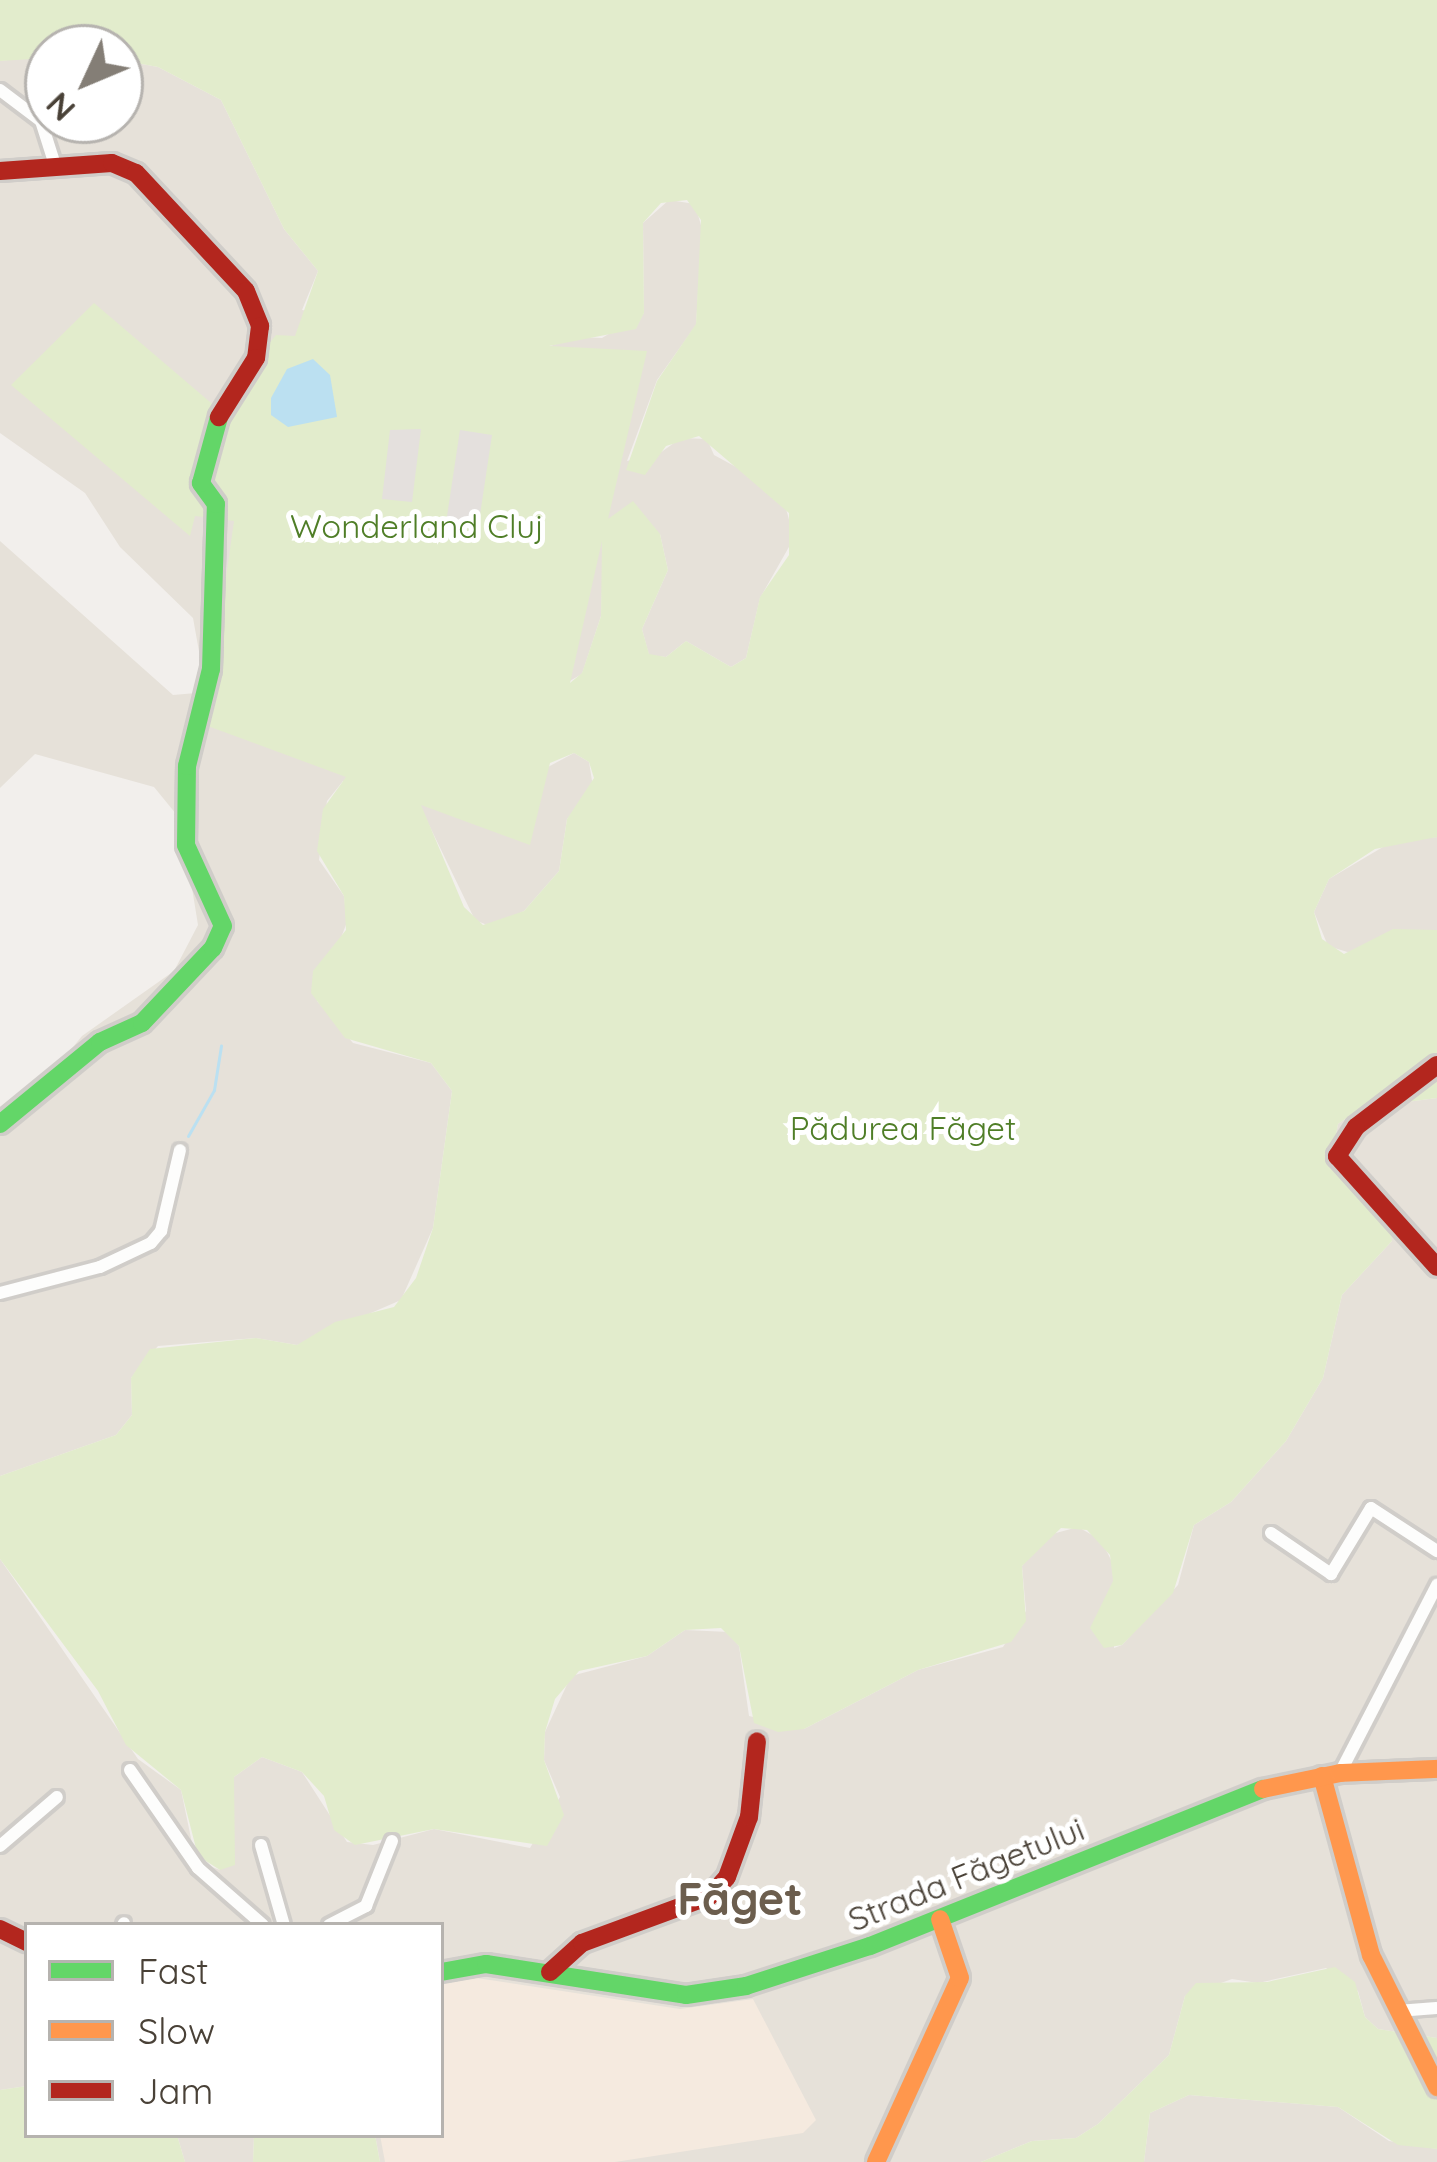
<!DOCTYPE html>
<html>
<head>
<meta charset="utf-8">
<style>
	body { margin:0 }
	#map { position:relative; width:1437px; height:2162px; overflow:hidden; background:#f2efec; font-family:Quicksand,sans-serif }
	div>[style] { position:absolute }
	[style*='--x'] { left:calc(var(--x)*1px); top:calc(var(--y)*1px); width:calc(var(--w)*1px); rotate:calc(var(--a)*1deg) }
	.residential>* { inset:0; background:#e6e1d9 }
	.commercial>* { inset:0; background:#f5eadf }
	.green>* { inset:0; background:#e2eccc }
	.parking>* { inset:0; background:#e4e0dd }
	.water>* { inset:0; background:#bbe0f1 }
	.stream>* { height:3px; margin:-1.5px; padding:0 1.5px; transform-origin:1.5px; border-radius:1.5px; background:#bbe0f1 }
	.roads { filter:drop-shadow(3px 0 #d0cdc9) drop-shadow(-3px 0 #d0cdc9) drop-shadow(0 3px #d0cdc9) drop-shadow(0 -3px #d0cdc9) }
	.street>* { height:12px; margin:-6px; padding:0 6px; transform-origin:6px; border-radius:6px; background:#fdfdfc }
	.fast>* { height:18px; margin:-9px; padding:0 9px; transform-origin:9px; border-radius:9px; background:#63d668 }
	.slow>* { height:18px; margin:-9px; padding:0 9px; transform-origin:9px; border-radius:9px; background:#ff974d }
	.jam>* { height:18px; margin:-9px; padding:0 9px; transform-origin:9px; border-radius:9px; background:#b3261e }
	span { translate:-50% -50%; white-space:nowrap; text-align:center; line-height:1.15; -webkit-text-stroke:10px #fff; paint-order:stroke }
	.park-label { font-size:33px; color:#4f7e27 }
	.street-label { font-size:33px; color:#494137 }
	.district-label { font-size:45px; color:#6c5e4e; font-weight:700 }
	.legend { position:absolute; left:24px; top:1922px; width:420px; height:216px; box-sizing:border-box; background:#fff; border:3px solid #b6b3af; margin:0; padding:15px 21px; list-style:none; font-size:36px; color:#494137 }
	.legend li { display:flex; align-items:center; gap:24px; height:60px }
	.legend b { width:60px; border:3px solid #b6b3af }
	.north { position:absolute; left:24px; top:24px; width:120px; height:120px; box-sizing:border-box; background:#fff; border:3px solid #b6b3af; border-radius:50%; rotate:226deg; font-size:33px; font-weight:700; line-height:48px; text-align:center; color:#494137 }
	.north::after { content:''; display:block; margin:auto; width:42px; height:54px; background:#847e76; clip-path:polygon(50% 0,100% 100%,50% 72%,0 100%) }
</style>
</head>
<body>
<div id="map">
	<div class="residential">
		<div style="clip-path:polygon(31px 57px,48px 58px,48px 120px,120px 120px,120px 60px,158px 67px,221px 100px,284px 229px,318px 271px,302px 310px,488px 345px,543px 349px,574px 337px,602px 338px,644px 313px,643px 223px,669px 200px,695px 204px,702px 229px,696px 325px,657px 380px,627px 461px,660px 453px,681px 438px,707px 439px,714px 455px,760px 480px,785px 505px,794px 538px,760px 598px,746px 658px,731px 667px,686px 641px,666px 657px,649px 655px,642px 629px,668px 570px,660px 534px,604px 538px,601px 616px,582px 674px,552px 691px,535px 774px,574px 753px,589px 762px,593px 787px,567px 819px,559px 871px,524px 911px,492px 927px,475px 920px,416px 798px,343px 781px,327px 801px,319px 860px,344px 896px,347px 922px,317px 1001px,353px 1043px,431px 1063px,452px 1091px,433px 1228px,401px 1300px,297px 1345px,256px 1338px,158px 1346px,131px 1378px,132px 1415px,116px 1435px,0 1476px,0 1114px,43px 1084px,82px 1036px,174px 971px,198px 925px,181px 820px,154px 787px,35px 754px,0 788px,0 541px,173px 695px,196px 693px,202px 668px,193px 618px,120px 547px,85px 493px,0 433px,0 61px)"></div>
		<div style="clip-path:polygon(1437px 837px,1437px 930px,1377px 939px,1354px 954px,1328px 946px,1314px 912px,1329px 879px,1393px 841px)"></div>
		<div style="clip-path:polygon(1437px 1098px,1437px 2038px,1378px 2029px,1365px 2017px,1358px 1991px,1326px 1968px,1258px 1983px,1232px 1979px,1185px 1996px,1169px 2055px,1098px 2124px,1076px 2138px,1032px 2141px,981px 2162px,380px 2162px,375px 2135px,441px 2135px,441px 1925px,27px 1925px,27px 2086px,0 2090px,0 1559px,138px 1759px,181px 1790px,193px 1848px,212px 1867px,220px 1870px,234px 1777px,262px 1757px,302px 1772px,347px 1842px,373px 1845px,434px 1829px,530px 1848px,560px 1797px,544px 1760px,545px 1732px,571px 1676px,647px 1656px,685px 1630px,729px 1632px,739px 1646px,749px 1716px,804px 1729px,918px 1670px,1003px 1647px,1026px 1611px,1022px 1566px,1045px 1536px,1078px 1527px,1101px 1540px,1113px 1564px,1114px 1648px,1122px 1645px,1178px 1585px,1194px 1525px,1231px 1502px,1286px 1441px,1323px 1378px,1342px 1295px,1392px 1241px,1375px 1208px,1342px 1177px,1333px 1151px,1338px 1124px,1361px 1108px)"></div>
		<div style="clip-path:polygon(1189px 2095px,1338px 2107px,1389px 2141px,1437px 2149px,1437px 2162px,1144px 2162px,1150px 2113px)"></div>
		<div style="clip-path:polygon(177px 2135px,254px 2135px,253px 2162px,185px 2162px)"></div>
	</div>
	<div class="commercial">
		<div style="clip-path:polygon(470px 1977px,680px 2009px,753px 1999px,816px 2120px,803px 2133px,615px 2162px,385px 2162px,380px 2135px,441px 2135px,441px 1983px)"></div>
	</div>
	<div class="green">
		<div style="clip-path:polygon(evenodd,0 0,1437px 0,1437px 837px,1375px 849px,1329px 879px,1314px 912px,1322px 939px,1344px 954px,1393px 929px,1437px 930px,1437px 1098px,1361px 1108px,1338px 1124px,1333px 1151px,1342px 1177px,1389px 1224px,1392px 1241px,1342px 1295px,1323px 1378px,1286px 1441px,1231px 1502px,1194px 1525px,1173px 1593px,1122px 1645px,1104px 1648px,1090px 1628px,1113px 1581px,1110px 1555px,1087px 1530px,1061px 1528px,1022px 1566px,1026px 1621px,1011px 1642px,918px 1670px,804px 1729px,778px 1732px,754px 1723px,739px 1646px,721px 1628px,685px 1630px,647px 1656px,579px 1671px,555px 1699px,545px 1732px,544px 1760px,564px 1815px,547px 1846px,434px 1829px,355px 1845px,334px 1830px,324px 1796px,302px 1772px,262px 1757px,234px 1777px,235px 1865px,220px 1870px,198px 1856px,181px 1790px,126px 1745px,98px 1691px,0 1559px,0 1476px,116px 1435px,132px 1415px,131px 1378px,150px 1349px,256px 1338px,297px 1345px,335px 1322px,394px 1307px,416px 1278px,433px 1228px,452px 1091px,431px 1063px,345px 1038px,311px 993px,313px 971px,346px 930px,344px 896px,317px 851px,323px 809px,346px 777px,205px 725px,234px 521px,195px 516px,190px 536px,11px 385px,94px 303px,217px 408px,276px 335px,295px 336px,318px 271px,284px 229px,221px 100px,158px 67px,120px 60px,120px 48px,48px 48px,48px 58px,0 61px,0 0,687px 200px,701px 220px,696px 324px,657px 381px,626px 470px,645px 475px,666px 446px,699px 436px,789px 513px,789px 555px,760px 597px,746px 658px,731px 667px,686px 641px,666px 657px,649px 654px,642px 629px,668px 570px,660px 534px,633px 501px,608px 519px,647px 351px,549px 346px,636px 329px,644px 313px,643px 223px,661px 203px,687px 200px,0 0,602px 541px,601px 616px,582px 673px,570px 683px,602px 541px,0 0,574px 753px,589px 762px,594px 778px,567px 819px,559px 871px,524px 911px,483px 925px,464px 907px,421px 805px,530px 845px,550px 763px,574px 753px)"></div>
		<div style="clip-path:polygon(1335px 1967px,1355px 1982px,1365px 2017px,1378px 2029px,1437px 2038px,1437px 2149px,1398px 2145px,1338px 2107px,1189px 2095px,1150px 2113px,1144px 2162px,981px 2162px,1032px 2141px,1076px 2138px,1098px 2124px,1169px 2055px,1185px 1996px,1196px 1983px,1267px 1982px)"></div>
		<div style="clip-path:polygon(27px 2086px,27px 2135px,177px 2135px,185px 2162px,0 2162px,0 2090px)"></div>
		<div style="clip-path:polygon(254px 2135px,375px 2135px,380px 2162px,253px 2162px)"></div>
	</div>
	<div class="parking">
		<div style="clip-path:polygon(421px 429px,412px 502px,382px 499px,390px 430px)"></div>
		<div style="clip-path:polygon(460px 430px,492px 435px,478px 528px,446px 523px)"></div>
	</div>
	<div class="water">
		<div style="clip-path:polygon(313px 359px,330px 375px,337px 417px,288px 427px,271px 415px,271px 398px,287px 369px)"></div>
	</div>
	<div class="stream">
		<div style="--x:188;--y:1136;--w:53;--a:-60.5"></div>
		<div style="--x:214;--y:1090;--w:45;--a:-81"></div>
	</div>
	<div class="roads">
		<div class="street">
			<div style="--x:0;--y:90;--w:51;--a:37.1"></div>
			<div style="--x:41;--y:121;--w:46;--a:72.3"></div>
			<div style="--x:0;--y:1293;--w:103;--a:-14.6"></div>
			<div style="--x:100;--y:1267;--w:56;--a:-25.2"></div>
			<div style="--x:151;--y:1243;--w:16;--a:-50"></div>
			<div style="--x:161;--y:1231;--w:83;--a:-76.8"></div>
			<div style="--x:1271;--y:1533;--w:73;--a:34.3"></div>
			<div style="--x:1331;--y:1574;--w:77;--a:-58.8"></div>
			<div style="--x:1371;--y:1508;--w:79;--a:33.1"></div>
			<div style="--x:130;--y:1770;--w:119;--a:55.2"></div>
			<div style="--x:198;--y:1868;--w:86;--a:41.2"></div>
			<div style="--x:1340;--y:1773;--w:212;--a:-62.7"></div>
			<div style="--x:261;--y:1845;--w:83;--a:74"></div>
			<div style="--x:0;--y:1846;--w:75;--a:-40.7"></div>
			<div style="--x:123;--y:1925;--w:2;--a:-63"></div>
			<div style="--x:329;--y:1925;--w:42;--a:-27.2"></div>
			<div style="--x:366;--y:1906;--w:70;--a:-68.2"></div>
			<div style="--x:1397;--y:2011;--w:40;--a:-4.3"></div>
		</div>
		<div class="fast">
			<div style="--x:0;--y:1124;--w:129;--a:-39.4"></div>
			<div style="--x:100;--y:1042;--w:46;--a:-24.3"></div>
			<div style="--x:142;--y:1023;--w:103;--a:-46.6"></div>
			<div style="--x:213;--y:948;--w:24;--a:-66"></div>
			<div style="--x:223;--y:926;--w:89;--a:-114.6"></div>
			<div style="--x:186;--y:845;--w:79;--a:-89.3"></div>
			<div style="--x:187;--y:766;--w:100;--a:-76.1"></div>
			<div style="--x:211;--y:669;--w:165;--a:-88.3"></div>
			<div style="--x:216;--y:504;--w:26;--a:-126"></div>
			<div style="--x:201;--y:483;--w:68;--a:-74.7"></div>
			<div style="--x:441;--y:1972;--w:46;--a:-10.1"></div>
			<div style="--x:486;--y:1964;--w:202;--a:8.8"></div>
			<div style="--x:686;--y:1995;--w:61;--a:-8.5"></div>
			<div style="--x:746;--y:1986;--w:130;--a:-17.9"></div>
			<div style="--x:870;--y:1946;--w:423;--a:-21.8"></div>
		</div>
		<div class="slow">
			<div style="--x:1322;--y:1776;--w:186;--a:74.7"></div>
			<div style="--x:1371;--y:1955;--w:148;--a:63.4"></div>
			<div style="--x:1263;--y:1789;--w:79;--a:-11.7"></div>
			<div style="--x:1340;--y:1773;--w:97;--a:-2.4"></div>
			<div style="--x:876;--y:2162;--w:202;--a:-65.5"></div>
			<div style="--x:960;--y:1978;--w:62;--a:-108.7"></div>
		</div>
		<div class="jam">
			<div style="--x:0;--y:171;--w:112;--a:-4.1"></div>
			<div style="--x:112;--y:163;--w:26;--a:23"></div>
			<div style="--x:136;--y:173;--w:161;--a:47"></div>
			<div style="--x:246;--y:291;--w:38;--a:68"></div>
			<div style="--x:260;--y:326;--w:32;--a:97"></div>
			<div style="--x:256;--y:358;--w:70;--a:122.1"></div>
			<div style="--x:1437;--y:1065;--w:102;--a:142.6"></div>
			<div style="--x:1356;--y:1127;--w:35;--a:123"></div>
			<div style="--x:1337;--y:1156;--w:149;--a:48"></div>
			<div style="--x:0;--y:1929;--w:30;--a:26"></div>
			<div style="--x:550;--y:1972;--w:43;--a:-42.2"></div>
			<div style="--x:582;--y:1943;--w:136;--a:-20.2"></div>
			<div style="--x:710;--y:1896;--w:25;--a:-48"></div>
			<div style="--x:727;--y:1877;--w:64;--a:-69.9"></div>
			<div style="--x:749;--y:1817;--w:76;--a:-84"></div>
		</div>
	</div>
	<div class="park-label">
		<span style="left:417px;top:526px">Wonderland Cluj</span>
		<span style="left:903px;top:1128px">Pădurea Făget</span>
	</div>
	<div class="street-label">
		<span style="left:966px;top:1874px;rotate:-22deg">Strada Făgetului</span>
	</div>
	<div class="district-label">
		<span style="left:740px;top:1899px">Făget</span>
	</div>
	<ul class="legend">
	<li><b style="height:15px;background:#63d668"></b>Fast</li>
	<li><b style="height:15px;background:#ff974d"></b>Slow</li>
	<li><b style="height:15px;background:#b3261e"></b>Jam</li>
	</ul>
	<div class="north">N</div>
</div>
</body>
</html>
